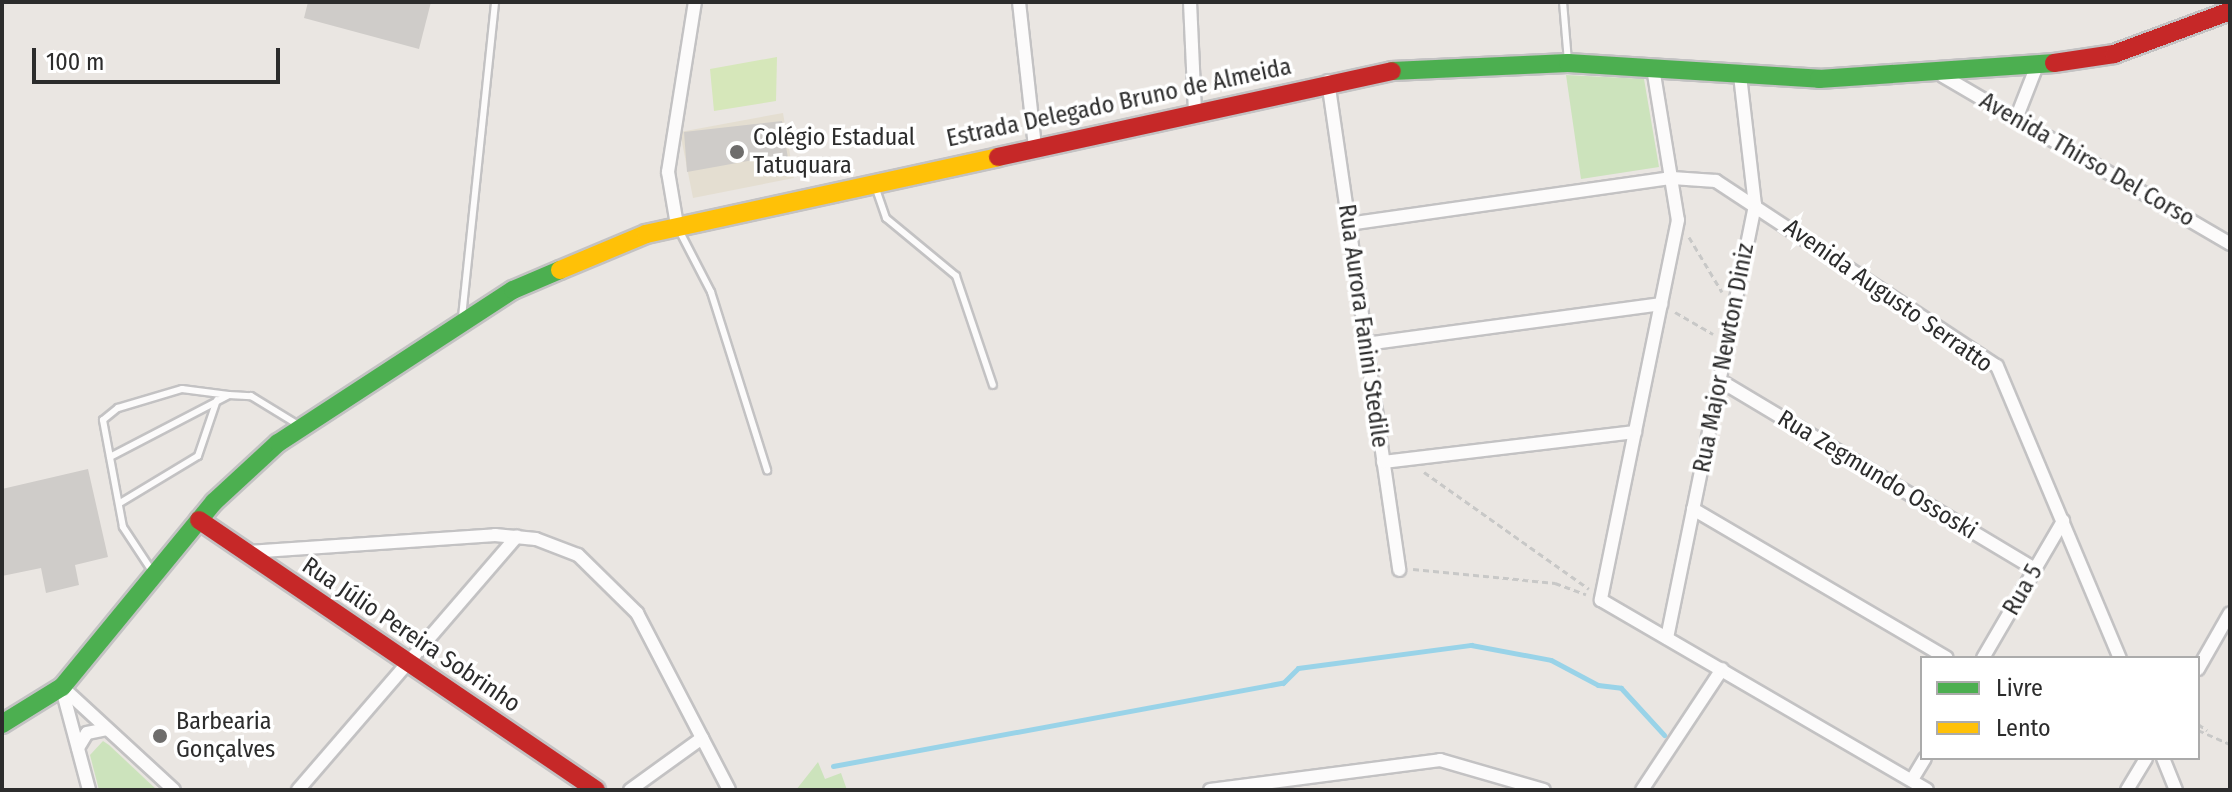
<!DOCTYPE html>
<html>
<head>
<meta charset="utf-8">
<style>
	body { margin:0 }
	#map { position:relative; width:2232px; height:792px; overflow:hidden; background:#eae6e2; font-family:"Fira Sans Condensed",sans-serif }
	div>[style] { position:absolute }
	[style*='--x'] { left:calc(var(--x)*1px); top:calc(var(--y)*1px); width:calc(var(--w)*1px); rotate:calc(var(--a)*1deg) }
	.education>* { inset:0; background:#e4ded1 }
	.green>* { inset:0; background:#cce3bc }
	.pitch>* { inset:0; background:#d6e7ba }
	.stream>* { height:5px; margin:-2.5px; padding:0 2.5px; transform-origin:2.5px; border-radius:2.5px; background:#99d3e8 }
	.building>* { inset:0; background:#cfccc9 }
	.path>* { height:3px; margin-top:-1.5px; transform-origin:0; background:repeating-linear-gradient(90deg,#c8c8c7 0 6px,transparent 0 10px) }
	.roads { filter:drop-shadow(2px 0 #c3c2c3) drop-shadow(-2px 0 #c3c2c3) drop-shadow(0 2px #c3c2c3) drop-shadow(0 -2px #c3c2c3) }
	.lane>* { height:6px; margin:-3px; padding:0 3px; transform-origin:3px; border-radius:3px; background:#fcfbfb }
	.street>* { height:12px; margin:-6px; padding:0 6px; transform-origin:6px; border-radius:6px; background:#fcfbfb }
	.fast>* { height:18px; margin:-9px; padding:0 9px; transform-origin:9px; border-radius:9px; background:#4caf50 }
	.slow>* { height:18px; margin:-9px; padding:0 9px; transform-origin:9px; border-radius:9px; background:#ffc107 }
	.jam>* { height:18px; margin:-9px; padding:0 9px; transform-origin:9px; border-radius:9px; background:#c62828 }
	.dots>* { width:22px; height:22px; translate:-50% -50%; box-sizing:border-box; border:4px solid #fff; border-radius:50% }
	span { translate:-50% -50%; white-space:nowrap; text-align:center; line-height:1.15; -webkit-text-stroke:7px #fff; paint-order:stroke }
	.street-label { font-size:24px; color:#2c2c2c }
	.poi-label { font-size:24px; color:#2c2c2c }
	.left { translate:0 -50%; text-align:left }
	.frame { position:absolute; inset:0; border:4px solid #2c2c2c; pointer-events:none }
	.legend { position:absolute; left:1920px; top:656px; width:280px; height:104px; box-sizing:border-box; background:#fff; border:2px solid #ababab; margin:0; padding:10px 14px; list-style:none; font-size:24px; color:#2c2c2c }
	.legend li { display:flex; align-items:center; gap:16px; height:40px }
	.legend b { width:40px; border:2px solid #ababab }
	.scale { position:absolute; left:32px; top:48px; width:248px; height:36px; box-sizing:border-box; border:4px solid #2c2c2c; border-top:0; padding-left:10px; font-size:24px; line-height:28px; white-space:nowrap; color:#2c2c2c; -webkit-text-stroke:6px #fff; paint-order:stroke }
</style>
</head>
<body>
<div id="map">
	<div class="education">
		<div style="clip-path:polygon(783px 113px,794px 178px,693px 198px,680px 132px)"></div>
	</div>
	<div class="green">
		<div style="clip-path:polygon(1566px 75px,1644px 79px,1659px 167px,1581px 179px)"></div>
		<div style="clip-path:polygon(103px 741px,109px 745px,157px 790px,99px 790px,90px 755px)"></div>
		<div style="clip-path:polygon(818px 762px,825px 779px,841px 773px,847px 790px,796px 790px)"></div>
	</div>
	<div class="pitch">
		<div style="clip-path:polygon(777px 57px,776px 101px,714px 111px,710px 69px)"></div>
	</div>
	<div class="stream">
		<div style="--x:833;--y:766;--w:458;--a:-10.5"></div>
		<div style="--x:1283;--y:683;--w:21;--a:-45"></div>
		<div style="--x:1298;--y:668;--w:175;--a:-7.6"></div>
		<div style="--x:1471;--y:645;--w:81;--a:10.6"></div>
		<div style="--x:1551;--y:660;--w:53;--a:28"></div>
		<div style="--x:1598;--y:685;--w:23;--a:7"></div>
		<div style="--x:1621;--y:688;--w:64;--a:47.5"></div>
	</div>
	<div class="building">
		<div style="clip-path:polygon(308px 2px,431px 2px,419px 49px,304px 18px)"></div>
		<div style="clip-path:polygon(782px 121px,790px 171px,762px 175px,759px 159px,687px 172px,684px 132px)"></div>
		<div style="clip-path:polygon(88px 469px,108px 557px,75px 565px,79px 585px,46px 593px,41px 568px,2px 576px,2px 489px)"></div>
	</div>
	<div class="path">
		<div style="--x:1689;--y:237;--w:64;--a:59"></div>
		<div style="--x:1675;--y:312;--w:44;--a:30.1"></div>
		<div style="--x:1424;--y:472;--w:202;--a:35.3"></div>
		<div style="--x:1413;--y:569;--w:143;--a:5.6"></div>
		<div style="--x:1555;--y:583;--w:33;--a:20"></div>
		<div style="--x:2198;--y:724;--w:11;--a:34"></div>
		<div style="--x:2198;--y:730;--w:35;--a:24"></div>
	</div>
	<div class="roads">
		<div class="lane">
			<div style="--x:1563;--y:2;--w:60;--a:85.2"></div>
			<div style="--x:875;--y:186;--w:34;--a:71"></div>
			<div style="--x:886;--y:218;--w:91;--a:39.6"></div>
			<div style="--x:956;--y:276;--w:115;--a:71.3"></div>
			<div style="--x:679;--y:230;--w:70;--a:62.7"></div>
			<div style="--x:711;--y:292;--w:187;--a:72.5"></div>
			<div style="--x:462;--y:317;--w:317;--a:-84"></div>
			<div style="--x:110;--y:457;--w:134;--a:-27.5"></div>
			<div style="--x:229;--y:395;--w:22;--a:3"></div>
			<div style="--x:251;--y:396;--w:57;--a:31.5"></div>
			<div style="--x:120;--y:503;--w:91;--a:-31.1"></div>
			<div style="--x:198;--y:456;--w:59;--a:-71.3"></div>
			<div style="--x:152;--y:571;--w:53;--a:-123.4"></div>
			<div style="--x:123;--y:527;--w:109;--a:-100.6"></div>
			<div style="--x:103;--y:420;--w:19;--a:-39"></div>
			<div style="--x:118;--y:408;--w:67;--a:-16.5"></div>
			<div style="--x:182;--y:389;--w:47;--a:7.3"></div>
		</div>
		<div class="street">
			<div style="--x:1019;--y:2;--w:146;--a:83.7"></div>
			<div style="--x:1190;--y:2;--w:109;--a:87.4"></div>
			<div style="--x:1653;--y:68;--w:154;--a:80.7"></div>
			<div style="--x:1678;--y:220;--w:388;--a:101.5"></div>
			<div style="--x:1601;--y:600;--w:377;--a:30.2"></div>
			<div style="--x:1943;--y:76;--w:333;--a:30.3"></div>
			<div style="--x:1328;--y:81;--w:494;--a:81.7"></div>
			<div style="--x:2016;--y:119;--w:55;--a:-68.6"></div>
			<div style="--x:1348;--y:224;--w:327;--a:-8.1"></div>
			<div style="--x:1672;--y:178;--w:44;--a:3.9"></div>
			<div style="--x:1716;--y:181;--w:336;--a:33.4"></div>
			<div style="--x:1997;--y:366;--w:317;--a:67.2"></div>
			<div style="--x:677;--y:225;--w:54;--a:-99.6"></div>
			<div style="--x:668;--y:172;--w:172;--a:-81"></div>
			<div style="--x:1366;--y:344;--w:298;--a:-7.7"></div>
			<div style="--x:1719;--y:380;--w:368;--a:30.9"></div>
			<div style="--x:1383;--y:462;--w:254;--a:-6.8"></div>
			<div style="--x:1693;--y:509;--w:294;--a:30.4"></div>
			<div style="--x:248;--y:552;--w:248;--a:-3.9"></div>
			<div style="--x:495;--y:535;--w:41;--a:5.6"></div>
			<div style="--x:536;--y:539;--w:45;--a:20.9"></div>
			<div style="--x:578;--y:555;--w:83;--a:44.5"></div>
			<div style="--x:637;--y:613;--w:199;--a:62.5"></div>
			<div style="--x:1667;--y:638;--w:442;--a:-78.5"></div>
			<div style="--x:1755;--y:205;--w:130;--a:-96.6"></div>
			<div style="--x:1983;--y:658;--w:159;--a:-59.7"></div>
			<div style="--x:2198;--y:669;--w:64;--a:-60.3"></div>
			<div style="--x:62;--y:687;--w:152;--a:42.6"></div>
			<div style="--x:62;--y:689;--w:105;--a:75"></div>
			<div style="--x:78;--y:748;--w:17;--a:-59"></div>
			<div style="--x:87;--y:733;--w:20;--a:-11"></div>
			<div style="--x:2163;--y:758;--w:35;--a:68"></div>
			<div style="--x:1913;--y:778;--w:23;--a:-59"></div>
			<div style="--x:298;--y:790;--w:335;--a:-49.2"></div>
			<div style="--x:630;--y:790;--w:89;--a:-35.8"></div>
			<div style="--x:1210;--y:790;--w:232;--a:-7.4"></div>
			<div style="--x:1440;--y:760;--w:108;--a:16.1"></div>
			<div style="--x:1642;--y:790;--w:145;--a:-56.5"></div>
			<div style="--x:2127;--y:790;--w:37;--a:-59"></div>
		</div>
		<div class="fast">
			<div style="--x:1392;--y:71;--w:176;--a:-2.6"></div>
			<div style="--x:1568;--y:63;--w:252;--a:3.6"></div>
			<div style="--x:1819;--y:79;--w:236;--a:-3.9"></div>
			<div style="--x:2;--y:724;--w:70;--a:-31.7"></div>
			<div style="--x:62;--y:687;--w:239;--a:-50.6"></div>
			<div style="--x:214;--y:502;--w:87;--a:-42.7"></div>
			<div style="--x:278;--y:443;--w:280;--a:-33.1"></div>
			<div style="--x:513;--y:290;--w:51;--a:-23.1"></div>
		</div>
		<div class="slow">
			<div style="--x:560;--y:270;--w:93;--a:-22.7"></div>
			<div style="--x:646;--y:234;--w:360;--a:-12.3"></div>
		</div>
		<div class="jam">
			<div style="--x:2054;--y:63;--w:61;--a:-8.5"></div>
			<div style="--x:2114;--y:54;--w:124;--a:-20.3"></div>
			<div style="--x:998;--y:157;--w:403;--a:-12.3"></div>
			<div style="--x:199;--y:520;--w:480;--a:34.2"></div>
		</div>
	</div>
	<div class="dots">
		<div style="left:737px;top:152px;background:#6e6d6c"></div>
		<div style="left:160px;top:736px;background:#6e6d6c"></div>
	</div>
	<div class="street-label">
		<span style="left:1119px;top:103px;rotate:-12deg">Estrada Delegado Bruno de Almeida</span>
		<span style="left:2087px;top:160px;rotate:30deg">Avenida Thirso Del Corso</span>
		<span style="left:1888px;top:296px;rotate:35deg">Avenida Augusto Serratto</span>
		<span style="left:1363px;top:326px;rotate:82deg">Rua Aurora Fanini Stedile</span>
		<span style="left:1724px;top:358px;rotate:-79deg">Rua Major Newton Diniz</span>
		<span style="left:1877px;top:475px;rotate:31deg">Rua Zegmundo Ossoski</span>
		<span style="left:2023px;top:590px;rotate:-60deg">Rua 5</span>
		<span style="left:411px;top:635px;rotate:34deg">Rua Júlio Pereira Sobrinho</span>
	</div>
	<div class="poi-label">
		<span class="left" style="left:753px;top:152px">Colégio Estadual<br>Tatuquara</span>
		<span class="left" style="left:176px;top:736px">Barbearia<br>Gonçalves</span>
	</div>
	<div class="frame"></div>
	<ul class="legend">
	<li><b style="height:10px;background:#4caf50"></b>Livre</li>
	<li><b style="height:10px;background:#ffc107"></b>Lento</li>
	</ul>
	<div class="scale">100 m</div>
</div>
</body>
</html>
